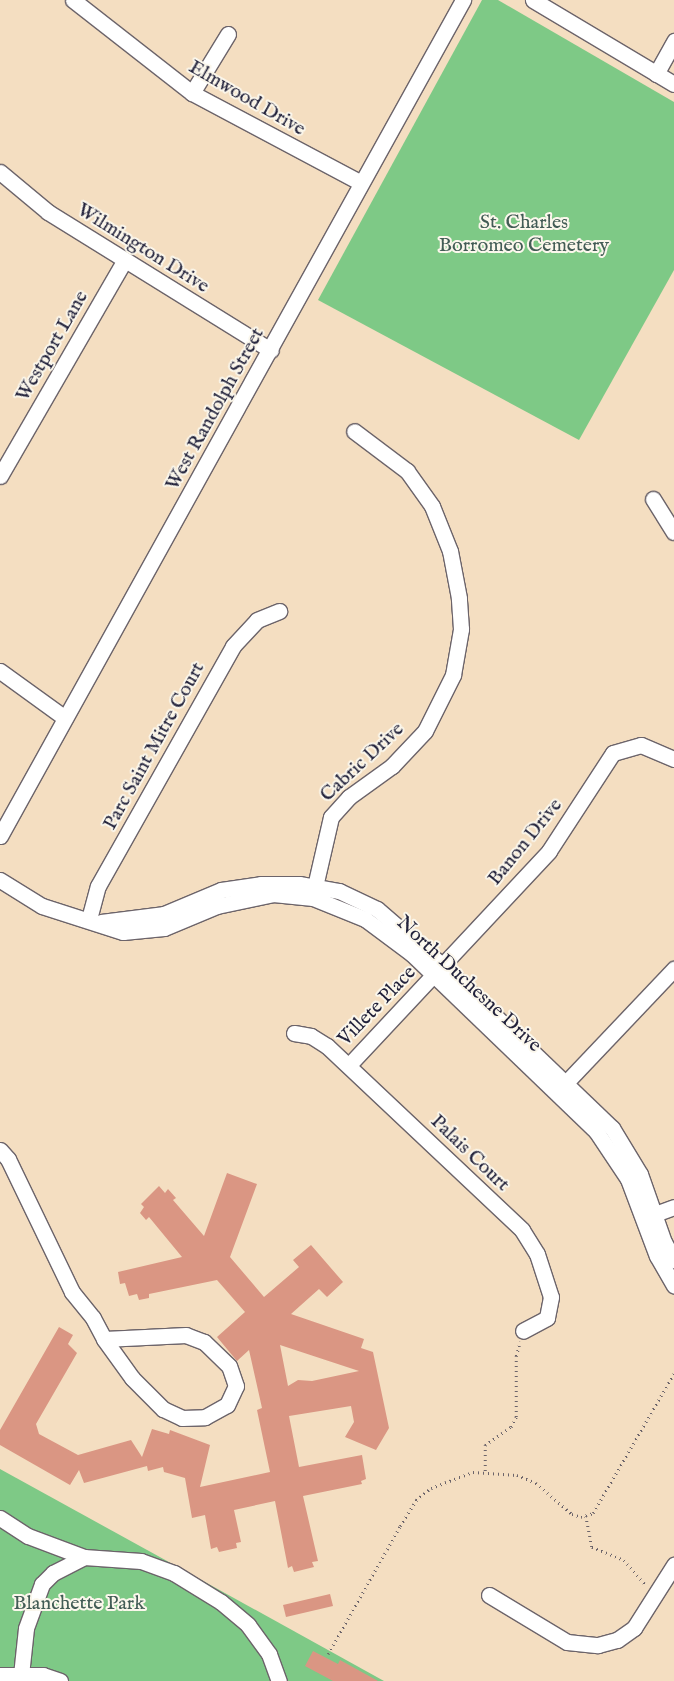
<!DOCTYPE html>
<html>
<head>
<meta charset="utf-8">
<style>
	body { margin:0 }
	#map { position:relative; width:674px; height:1681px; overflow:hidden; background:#f4dec1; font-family:"IM FELL English",serif }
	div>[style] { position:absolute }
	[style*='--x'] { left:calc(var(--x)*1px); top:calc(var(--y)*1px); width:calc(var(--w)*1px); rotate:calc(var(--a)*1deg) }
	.green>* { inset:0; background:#7ec986 }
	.building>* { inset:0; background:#da9683 }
	.path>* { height:2.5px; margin-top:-1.25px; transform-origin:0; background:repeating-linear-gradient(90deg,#6c646a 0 1px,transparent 0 5px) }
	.roads { filter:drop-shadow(1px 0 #6c646a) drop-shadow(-1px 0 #6c646a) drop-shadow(0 1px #6c646a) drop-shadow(0 -1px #6c646a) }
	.minor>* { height:15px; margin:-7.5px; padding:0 7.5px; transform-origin:7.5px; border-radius:7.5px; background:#fff }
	span { translate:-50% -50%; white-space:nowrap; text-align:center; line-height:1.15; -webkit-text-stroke:4px #fbf7ec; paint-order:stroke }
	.street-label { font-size:20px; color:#22223b }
	.park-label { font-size:20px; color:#425c55 }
</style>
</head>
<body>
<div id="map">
	<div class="green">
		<div style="clip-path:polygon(482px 0,498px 0,674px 102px,674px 270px,579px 440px,318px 300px)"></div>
		<div style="clip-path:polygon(0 1469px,158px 1556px,384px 1681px,0 1681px)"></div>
	</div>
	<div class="building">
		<div style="clip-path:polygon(evenodd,227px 1173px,257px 1184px,230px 1257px,264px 1297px,299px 1267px,293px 1260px,311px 1245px,343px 1282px,327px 1297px,319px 1289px,291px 1314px,364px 1339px,361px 1348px,373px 1352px,389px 1428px,376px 1450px,345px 1437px,354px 1422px,351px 1406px,289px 1416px,299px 1467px,362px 1455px,366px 1479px,361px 1481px,362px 1484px,303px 1496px,318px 1561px,312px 1562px,314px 1567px,294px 1572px,292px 1566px,288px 1568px,275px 1501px,234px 1510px,241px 1542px,236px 1543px,237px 1548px,219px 1552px,217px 1547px,211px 1549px,205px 1515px,192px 1518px,185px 1478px,164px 1472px,163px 1467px,148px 1471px,147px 1466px,84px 1483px,79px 1470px,70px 1485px,0 1445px,0 1430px,59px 1327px,73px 1335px,68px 1344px,77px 1353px,36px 1424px,39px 1434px,78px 1455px,131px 1440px,142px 1457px,152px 1429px,169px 1434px,170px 1430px,210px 1445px,200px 1487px,270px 1472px,257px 1410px,262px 1408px,249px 1350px,237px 1361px,217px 1337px,245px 1312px,217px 1280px,149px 1294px,149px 1298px,139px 1300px,137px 1294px,129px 1296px,125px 1283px,120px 1284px,118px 1272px,182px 1257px,149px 1217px,146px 1220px,140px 1213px,144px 1207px,141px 1204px,159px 1186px,165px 1193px,168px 1189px,176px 1198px,173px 1200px,204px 1236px,227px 1173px,280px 1345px,359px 1371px,312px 1381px,298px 1380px,288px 1386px,280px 1345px)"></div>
		<div style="clip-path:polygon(330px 1594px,333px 1606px,286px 1617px,283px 1605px)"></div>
		<div style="clip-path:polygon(313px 1651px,338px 1664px,340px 1660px,378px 1681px,333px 1681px,305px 1666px)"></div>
	</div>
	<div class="path">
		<div style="--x:485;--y:1471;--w:26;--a:-90"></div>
		<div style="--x:485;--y:1445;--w:32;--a:-35"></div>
		<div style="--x:511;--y:1427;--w:11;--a:-63"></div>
		<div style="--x:516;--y:1417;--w:61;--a:-90"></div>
		<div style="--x:516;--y:1356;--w:15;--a:-74"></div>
		<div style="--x:586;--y:1516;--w:32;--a:79"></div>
		<div style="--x:592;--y:1547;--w:35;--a:22"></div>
		<div style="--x:624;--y:1560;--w:33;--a:49"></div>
		<div style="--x:328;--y:1654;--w:147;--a:-60.6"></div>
		<div style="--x:400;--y:1526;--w:31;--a:-58"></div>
		<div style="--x:416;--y:1500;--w:19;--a:-39"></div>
		<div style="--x:431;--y:1488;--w:45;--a:-20.9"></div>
		<div style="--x:473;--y:1472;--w:44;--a:3.9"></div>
		<div style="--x:517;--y:1475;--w:21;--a:23"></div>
		<div style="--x:536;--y:1483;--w:48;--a:40.7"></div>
		<div style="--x:572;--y:1514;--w:9;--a:18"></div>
		<div style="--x:581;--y:1517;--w:13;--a:-18"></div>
		<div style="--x:593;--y:1513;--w:162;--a:-59.9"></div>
	</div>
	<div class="roads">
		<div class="minor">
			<div style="--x:73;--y:0;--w:151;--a:38"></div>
			<div style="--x:192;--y:93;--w:191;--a:28"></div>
			<div style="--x:533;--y:0;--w:164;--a:30.8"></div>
			<div style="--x:656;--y:74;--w:38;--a:-61"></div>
			<div style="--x:192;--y:93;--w:69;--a:-58.6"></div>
			<div style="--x:0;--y:172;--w:62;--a:39.8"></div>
			<div style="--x:48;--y:212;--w:262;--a:31.8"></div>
			<div style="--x:0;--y:476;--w:248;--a:-60"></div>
			<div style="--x:653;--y:499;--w:39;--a:58"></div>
			<div style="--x:0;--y:671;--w:80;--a:35.9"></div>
			<div style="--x:0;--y:836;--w:956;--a:-61.02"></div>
			<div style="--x:0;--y:880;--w:49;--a:31.8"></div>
			<div style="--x:42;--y:906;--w:85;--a:17.8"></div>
			<div style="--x:123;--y:932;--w:41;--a:-5.6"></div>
			<div style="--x:164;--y:928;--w:57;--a:-22.5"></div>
			<div style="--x:217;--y:906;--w:57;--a:-12.1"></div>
			<div style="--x:273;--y:894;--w:40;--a:5.7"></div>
			<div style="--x:313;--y:898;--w:56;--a:22"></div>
			<div style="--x:365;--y:919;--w:59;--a:36.7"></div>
			<div style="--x:412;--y:954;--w:255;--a:43.9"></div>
			<div style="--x:596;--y:1131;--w:58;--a:56.3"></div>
			<div style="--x:628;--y:1179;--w:82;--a:69.4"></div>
			<div style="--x:657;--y:1256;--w:34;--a:60"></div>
			<div style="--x:313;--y:895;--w:80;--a:-77"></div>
			<div style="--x:331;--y:817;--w:27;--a:-48"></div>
			<div style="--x:349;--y:797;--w:53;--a:-35.8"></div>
			<div style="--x:392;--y:766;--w:48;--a:-46.7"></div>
			<div style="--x:425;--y:731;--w:63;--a:-63.4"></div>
			<div style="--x:453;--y:675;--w:47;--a:-80.1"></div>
			<div style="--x:461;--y:629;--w:31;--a:-94"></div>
			<div style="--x:459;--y:598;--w:48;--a:-100.8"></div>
			<div style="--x:450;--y:551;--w:48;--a:-111.8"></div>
			<div style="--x:432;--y:506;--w:43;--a:-125.5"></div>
			<div style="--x:407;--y:471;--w:66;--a:-143"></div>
			<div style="--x:89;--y:919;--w:34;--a:-75"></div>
			<div style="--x:98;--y:886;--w:275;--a:-60.6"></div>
			<div style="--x:233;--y:646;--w:35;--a:-47"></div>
			<div style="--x:257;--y:620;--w:24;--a:-22"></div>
			<div style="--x:101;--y:922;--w:64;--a:-7.2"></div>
			<div style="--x:164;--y:914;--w:62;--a:-22.8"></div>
			<div style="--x:221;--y:890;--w:40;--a:-8.5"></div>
			<div style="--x:261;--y:884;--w:38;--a:0"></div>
			<div style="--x:299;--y:884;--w:41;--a:9.9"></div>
			<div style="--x:339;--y:891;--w:42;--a:25.3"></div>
			<div style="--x:377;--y:909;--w:87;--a:40.8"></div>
			<div style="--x:443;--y:966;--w:234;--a:43.8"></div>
			<div style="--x:612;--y:1128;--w:54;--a:58.7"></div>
			<div style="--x:640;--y:1174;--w:72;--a:70.6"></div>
			<div style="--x:664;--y:1242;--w:21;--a:61"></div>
			<div style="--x:294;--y:1033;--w:17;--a:10"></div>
			<div style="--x:311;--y:1036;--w:19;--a:32"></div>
			<div style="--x:327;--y:1046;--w:268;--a:43.3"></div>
			<div style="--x:522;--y:1230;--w:28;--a:58"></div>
			<div style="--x:537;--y:1254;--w:45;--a:72"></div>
			<div style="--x:551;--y:1297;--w:21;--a:101"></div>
			<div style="--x:547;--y:1318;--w:27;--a:152"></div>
			<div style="--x:349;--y:1065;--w:293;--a:-46.9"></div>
			<div style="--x:549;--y:851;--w:117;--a:-56.9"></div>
			<div style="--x:613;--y:753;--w:29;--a:-16"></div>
			<div style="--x:641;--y:745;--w:36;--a:23"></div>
			<div style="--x:560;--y:1089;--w:166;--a:-46.5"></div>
			<div style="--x:0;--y:1150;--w:12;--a:48"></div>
			<div style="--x:8;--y:1159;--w:148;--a:64.3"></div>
			<div style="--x:72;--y:1292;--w:33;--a:51"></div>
			<div style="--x:93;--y:1318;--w:24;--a:62"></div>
			<div style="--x:104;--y:1339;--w:48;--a:54.3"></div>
			<div style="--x:132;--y:1378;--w:44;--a:45"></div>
			<div style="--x:163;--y:1409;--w:21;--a:25"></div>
			<div style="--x:182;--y:1418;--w:23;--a:-2"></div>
			<div style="--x:205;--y:1417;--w:25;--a:-29"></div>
			<div style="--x:227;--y:1405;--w:21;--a:-65"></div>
			<div style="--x:236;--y:1386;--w:21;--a:-109"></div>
			<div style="--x:229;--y:1366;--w:35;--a:-136"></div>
			<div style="--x:204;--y:1342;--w:19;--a:-159"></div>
			<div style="--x:186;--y:1335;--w:82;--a:177.2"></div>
			<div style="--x:644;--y:1218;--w:32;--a:-20"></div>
			<div style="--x:0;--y:1518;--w:33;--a:33"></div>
			<div style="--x:28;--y:1536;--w:60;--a:20.6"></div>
			<div style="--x:84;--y:1557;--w:57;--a:4"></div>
			<div style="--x:141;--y:1561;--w:35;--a:20"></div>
			<div style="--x:174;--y:1573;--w:55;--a:31.7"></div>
			<div style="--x:221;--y:1602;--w:35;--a:40"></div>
			<div style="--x:248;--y:1625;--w:36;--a:54"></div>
			<div style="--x:269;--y:1654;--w:29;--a:70"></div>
			<div style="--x:489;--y:1595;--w:91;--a:31.1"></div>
			<div style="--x:567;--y:1642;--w:31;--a:6"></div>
			<div style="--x:598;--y:1645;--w:20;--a:-15"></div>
			<div style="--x:617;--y:1640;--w:21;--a:-35"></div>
			<div style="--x:634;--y:1628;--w:75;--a:-57.6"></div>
			<div style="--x:0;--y:1675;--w:43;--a:0"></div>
			<div style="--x:43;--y:1675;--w:18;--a:19"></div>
			<div style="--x:21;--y:1675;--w:47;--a:-83.9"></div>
			<div style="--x:26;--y:1628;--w:47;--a:-70"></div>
			<div style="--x:42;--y:1584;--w:16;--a:-45"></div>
			<div style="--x:53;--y:1573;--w:35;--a:-27"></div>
		</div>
	</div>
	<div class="street-label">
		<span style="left:247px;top:98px;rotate:30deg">Elmwood Drive</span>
		<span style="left:143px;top:248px;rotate:32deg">Wilmington Drive</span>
		<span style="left:52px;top:346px;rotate:-60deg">Westport Lane</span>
		<span style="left:215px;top:409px;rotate:-61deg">West Randolph Street</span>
		<span style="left:154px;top:746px;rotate:-61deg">Parc Saint Mitre Court</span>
		<span style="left:362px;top:762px;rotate:-43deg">Cabric Drive</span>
		<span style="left:525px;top:842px;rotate:-51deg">Banon Drive</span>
		<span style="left:469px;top:984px;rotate:43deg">North Duchesne Drive</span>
		<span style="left:377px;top:1006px;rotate:-46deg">Villete Place</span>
		<span style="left:470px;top:1153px;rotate:44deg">Palais Court</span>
	</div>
	<div class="park-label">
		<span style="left:524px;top:234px">St. Charles<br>Borromeo Cemetery</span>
		<span style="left:79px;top:1603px">Blanchette Park</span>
	</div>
</div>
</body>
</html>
